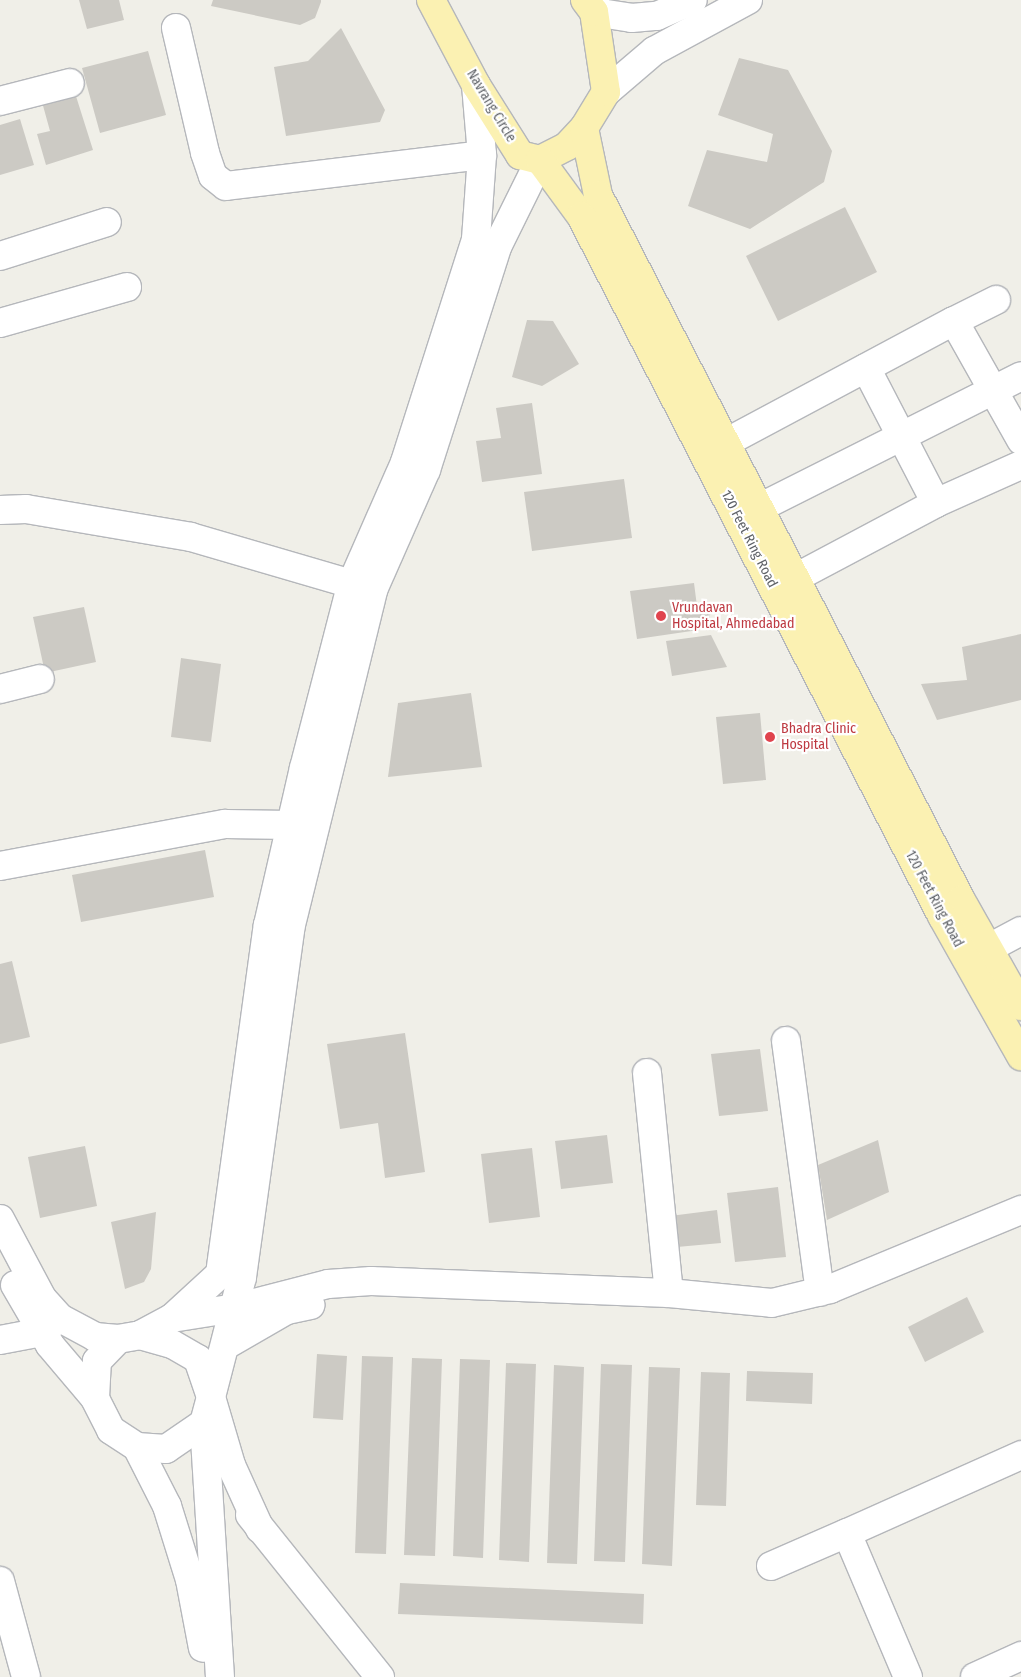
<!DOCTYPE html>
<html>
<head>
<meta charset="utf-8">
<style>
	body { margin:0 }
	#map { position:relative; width:1021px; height:1677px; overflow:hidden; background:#f0efe8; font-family:"Fira Sans Condensed",sans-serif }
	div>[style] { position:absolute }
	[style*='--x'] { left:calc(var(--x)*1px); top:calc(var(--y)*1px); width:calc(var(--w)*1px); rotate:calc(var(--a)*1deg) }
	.building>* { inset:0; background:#cccac4 }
	.roads { filter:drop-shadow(1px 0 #b5b7bb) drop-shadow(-1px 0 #b5b7bb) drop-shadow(0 1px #b5b7bb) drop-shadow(0 -1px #b5b7bb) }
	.minor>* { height:28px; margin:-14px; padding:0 14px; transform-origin:14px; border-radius:14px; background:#fff }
	.tertiary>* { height:28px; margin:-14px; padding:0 14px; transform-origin:14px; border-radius:14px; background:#fff }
	.primary>* { height:28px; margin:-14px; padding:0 14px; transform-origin:14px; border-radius:14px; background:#fbf1b2 }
	.dots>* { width:14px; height:14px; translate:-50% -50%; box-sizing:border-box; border:2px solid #fff; border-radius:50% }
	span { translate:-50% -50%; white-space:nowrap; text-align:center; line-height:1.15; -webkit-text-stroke:4.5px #fff; paint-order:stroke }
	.street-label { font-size:14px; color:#5f6267 }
	.health-label { font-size:14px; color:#be3a42 }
	.left { translate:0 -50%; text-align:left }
</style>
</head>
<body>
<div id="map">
	<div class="building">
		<div style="clip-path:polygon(79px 0,119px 0,124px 20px,87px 29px)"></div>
		<div style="clip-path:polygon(213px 0,321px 0,321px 2px,315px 18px,300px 25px,211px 6px)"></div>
		<div style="clip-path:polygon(341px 28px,385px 110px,380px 122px,286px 136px,274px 67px,308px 61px)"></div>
		<div style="clip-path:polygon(148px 51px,166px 115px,100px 133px,82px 68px)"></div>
		<div style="clip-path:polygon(739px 58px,788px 70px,832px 151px,824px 182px,750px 229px,688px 206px,707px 150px,767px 162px,773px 134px,718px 115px)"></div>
		<div style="clip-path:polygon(75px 93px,93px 150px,46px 165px,37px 134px,50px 131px,42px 102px)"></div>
		<div style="clip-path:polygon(20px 119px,34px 165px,0 175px,0 125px)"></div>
		<div style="clip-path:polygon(845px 207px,877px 272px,778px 321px,746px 256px)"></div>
		<div style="clip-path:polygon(527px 320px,553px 321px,579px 364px,542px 386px,512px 377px)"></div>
		<div style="clip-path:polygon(532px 403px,542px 474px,482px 482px,476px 441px,501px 438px,496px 408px)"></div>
		<div style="clip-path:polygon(624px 479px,632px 538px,532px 551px,524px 492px)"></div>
		<div style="clip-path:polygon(694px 583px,698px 614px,709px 612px,712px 628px,637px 639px,630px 591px)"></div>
		<div style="clip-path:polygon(84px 607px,96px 662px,45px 673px,33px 617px)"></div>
		<div style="clip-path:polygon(1021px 634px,1021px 700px,937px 720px,921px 684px,967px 680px,962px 647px)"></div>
		<div style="clip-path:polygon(711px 635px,727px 667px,672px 676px,666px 641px)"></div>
		<div style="clip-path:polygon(181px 658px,221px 664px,211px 742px,171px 737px)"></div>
		<div style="clip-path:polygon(471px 693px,482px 767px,388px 777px,398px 703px)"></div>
		<div style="clip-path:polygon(760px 713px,766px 780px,723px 784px,716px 717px)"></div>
		<div style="clip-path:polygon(205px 850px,214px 897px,81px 922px,72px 875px)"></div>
		<div style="clip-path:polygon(12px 961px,30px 1037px,0 1044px,0 964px)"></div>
		<div style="clip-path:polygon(405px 1033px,425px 1172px,385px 1178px,378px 1123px,340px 1129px,327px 1044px)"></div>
		<div style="clip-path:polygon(760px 1049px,768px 1111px,719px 1116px,711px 1054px)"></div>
		<div style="clip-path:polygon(607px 1135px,613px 1183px,561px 1189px,555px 1141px)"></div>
		<div style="clip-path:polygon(878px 1140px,889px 1192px,827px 1220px,818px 1165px)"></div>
		<div style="clip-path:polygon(85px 1146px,97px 1206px,40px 1218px,28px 1157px)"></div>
		<div style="clip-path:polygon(532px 1148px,540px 1217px,489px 1223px,481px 1154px)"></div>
		<div style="clip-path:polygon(778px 1187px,786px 1257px,735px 1262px,727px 1193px)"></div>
		<div style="clip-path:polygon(717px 1210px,721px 1243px,677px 1247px,670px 1216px)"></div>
		<div style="clip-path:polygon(156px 1212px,151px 1269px,144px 1282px,125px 1289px,111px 1222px)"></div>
		<div style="clip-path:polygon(967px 1297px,984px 1332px,925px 1362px,908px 1327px)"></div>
		<div style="clip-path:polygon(317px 1354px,347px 1356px,343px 1420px,313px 1418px)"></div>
		<div style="clip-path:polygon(362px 1356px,393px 1357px,386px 1554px,355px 1553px)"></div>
		<div style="clip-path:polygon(412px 1358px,442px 1359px,435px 1556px,404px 1555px)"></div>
		<div style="clip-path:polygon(460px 1359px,490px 1360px,483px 1558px,453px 1556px)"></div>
		<div style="clip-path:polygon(506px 1363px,536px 1364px,529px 1562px,499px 1560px)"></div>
		<div style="clip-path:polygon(601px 1364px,632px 1365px,625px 1562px,594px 1561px)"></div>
		<div style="clip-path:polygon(554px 1365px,584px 1367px,577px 1564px,547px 1563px)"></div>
		<div style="clip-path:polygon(649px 1367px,680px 1368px,672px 1566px,642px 1564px)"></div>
		<div style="clip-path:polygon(747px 1371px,813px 1373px,812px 1404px,746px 1401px)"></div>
		<div style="clip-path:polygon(701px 1372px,730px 1373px,726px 1506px,696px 1505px)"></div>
		<div style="clip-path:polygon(400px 1583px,644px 1594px,643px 1624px,398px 1614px)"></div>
	</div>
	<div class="roads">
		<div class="minor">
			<div style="--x:176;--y:28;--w:128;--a:76.9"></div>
			<div style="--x:205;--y:153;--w:24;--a:71"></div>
			<div style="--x:213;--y:176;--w:16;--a:38"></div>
			<div style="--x:226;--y:186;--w:258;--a:-6.9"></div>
			<div style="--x:0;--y:101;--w:72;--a:-14.4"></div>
			<div style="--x:0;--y:256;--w:112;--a:-17.6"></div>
			<div style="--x:954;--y:321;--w:47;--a:-26.6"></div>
			<div style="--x:0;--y:323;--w:132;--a:-15.8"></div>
			<div style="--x:866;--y:368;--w:152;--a:62.6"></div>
			<div style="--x:727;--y:442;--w:257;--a:-28.1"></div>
			<div style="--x:954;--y:321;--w:137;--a:60.6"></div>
			<div style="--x:761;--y:507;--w:291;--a:-26.7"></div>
			<div style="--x:797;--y:577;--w:157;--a:-28"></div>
			<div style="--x:936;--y:503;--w:93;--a:-24.1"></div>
			<div style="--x:0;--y:689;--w:41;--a:-14"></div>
			<div style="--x:0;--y:866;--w:229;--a:-10.6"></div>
			<div style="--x:225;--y:824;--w:66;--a:0.9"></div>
			<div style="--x:989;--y:948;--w:36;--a:-28"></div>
			<div style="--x:786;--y:1041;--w:253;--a:82.3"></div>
			<div style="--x:647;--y:1073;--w:221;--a:84.3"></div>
			<div style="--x:771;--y:1566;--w:83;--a:-23.5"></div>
			<div style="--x:0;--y:1581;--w:99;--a:74.8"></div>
			<div style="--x:908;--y:1677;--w:156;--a:-113"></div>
			<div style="--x:847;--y:1533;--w:191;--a:-24.1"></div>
			<div style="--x:975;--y:1677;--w:51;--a:-24.5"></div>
		</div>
		<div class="tertiary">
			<div style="--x:595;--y:0;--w:12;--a:95"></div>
			<div style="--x:594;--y:12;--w:38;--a:9"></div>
			<div style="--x:632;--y:18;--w:25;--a:-5"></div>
			<div style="--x:657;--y:16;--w:39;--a:-24"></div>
			<div style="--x:606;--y:92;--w:63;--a:-40.5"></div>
			<div style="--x:654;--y:51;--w:107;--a:-28.5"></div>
			<div style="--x:0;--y:510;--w:26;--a:-2"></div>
			<div style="--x:26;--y:509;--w:167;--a:9.6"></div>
			<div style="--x:191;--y:537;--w:185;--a:16.3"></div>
			<div style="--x:0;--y:1219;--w:89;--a:62"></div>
			<div style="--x:42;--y:1298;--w:27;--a:48"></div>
			<div style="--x:60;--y:1318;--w:40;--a:28"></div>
			<div style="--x:95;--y:1337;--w:23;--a:5"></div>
			<div style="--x:15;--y:1285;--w:69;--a:59.7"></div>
			<div style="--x:50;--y:1345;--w:70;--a:49.7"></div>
			<div style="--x:172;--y:1318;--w:64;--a:-9"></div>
			<div style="--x:235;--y:1308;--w:96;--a:-14.5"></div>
			<div style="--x:328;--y:1284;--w:43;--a:-4"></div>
			<div style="--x:371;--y:1281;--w:298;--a:2.3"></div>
			<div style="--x:669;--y:1293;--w:103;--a:5.5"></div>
			<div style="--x:772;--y:1303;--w:60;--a:-13.6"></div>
			<div style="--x:830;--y:1289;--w:207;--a:-22.5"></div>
			<div style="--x:140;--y:1335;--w:36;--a:-28"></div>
			<div style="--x:172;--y:1318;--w:65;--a:-42.5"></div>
			<div style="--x:220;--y:1274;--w:352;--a:-82.2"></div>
			<div style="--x:268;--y:925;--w:161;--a:-77.1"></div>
			<div style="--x:304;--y:768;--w:191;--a:-75.5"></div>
			<div style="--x:352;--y:583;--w:132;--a:-66.3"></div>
			<div style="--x:405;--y:462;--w:234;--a:-72.3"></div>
			<div style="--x:476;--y:239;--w:84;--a:-85.9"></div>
			<div style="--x:482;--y:155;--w:70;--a:-94.9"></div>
			<div style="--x:140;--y:1335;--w:33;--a:16"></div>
			<div style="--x:172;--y:1344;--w:30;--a:30"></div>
			<div style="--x:198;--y:1359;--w:40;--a:71.1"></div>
			<div style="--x:211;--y:1397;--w:27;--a:105"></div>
			<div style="--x:204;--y:1423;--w:46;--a:145.6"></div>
			<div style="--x:166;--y:1449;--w:29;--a:-176"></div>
			<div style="--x:137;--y:1447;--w:31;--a:-147"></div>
			<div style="--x:111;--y:1430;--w:36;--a:-117"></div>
			<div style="--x:95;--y:1398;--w:37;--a:-87"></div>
			<div style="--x:97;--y:1361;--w:30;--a:-46"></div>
			<div style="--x:118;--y:1339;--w:22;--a:-10"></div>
			<div style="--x:0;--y:1340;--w:43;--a:-10.8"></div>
			<div style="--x:42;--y:1332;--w:16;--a:-40"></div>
			<div style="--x:228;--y:1344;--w:68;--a:-30"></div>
			<div style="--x:287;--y:1310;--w:24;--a:-12"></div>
			<div style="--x:204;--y:1423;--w:255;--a:86.4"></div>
			<div style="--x:137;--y:1447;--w:66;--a:63"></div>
			<div style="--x:167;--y:1506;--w:77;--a:72.7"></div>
			<div style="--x:190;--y:1580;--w:69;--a:79.2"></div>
			<div style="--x:250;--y:1515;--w:208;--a:51.3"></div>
			<div style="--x:260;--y:1529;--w:70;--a:-114.4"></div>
			<div style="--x:231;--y:1465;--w:71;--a:-106.4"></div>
			<div style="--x:211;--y:1397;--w:124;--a:-75.5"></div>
			<div style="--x:242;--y:1277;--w:351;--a:-82.1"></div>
			<div style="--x:290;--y:929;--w:349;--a:-76.2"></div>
			<div style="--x:373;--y:590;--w:131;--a:-66.2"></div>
			<div style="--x:426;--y:470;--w:236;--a:-72.3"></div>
			<div style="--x:498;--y:245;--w:95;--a:-63.7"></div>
		</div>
		<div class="primary">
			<div style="--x:431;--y:0;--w:96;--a:62.1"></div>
			<div style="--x:476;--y:85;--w:83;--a:57.8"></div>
			<div style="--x:520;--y:155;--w:21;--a:14"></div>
			<div style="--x:540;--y:160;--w:30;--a:-27"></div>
			<div style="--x:567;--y:146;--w:25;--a:-47"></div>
			<div style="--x:584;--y:128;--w:42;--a:-58.6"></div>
			<div style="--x:606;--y:92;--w:81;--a:-98.5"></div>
			<div style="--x:594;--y:12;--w:15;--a:-127"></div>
			<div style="--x:584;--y:128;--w:68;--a:78.2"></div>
			<div style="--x:598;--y:195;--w:793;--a:62.76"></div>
			<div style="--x:961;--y:900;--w:122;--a:60.5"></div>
			<div style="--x:540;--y:160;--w:69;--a:53.8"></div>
			<div style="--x:581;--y:216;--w:788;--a:62.72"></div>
			<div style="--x:942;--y:916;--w:161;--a:60.6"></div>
		</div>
	</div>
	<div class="dots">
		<div style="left:661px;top:616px;background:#e0444e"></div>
		<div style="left:770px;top:737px;background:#e0444e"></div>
	</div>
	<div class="street-label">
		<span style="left:491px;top:106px;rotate:59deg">Navrang Circle</span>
		<span style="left:749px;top:539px;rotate:63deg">120 Feet Ring Road</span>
		<span style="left:934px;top:899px;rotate:62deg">120 Feet Ring Road</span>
	</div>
	<div class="health-label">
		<span class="left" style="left:672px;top:616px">Vrundavan<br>Hospital, Ahmedabad</span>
		<span class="left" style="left:781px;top:737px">Bhadra Clinic<br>Hospital</span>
	</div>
</div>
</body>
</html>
